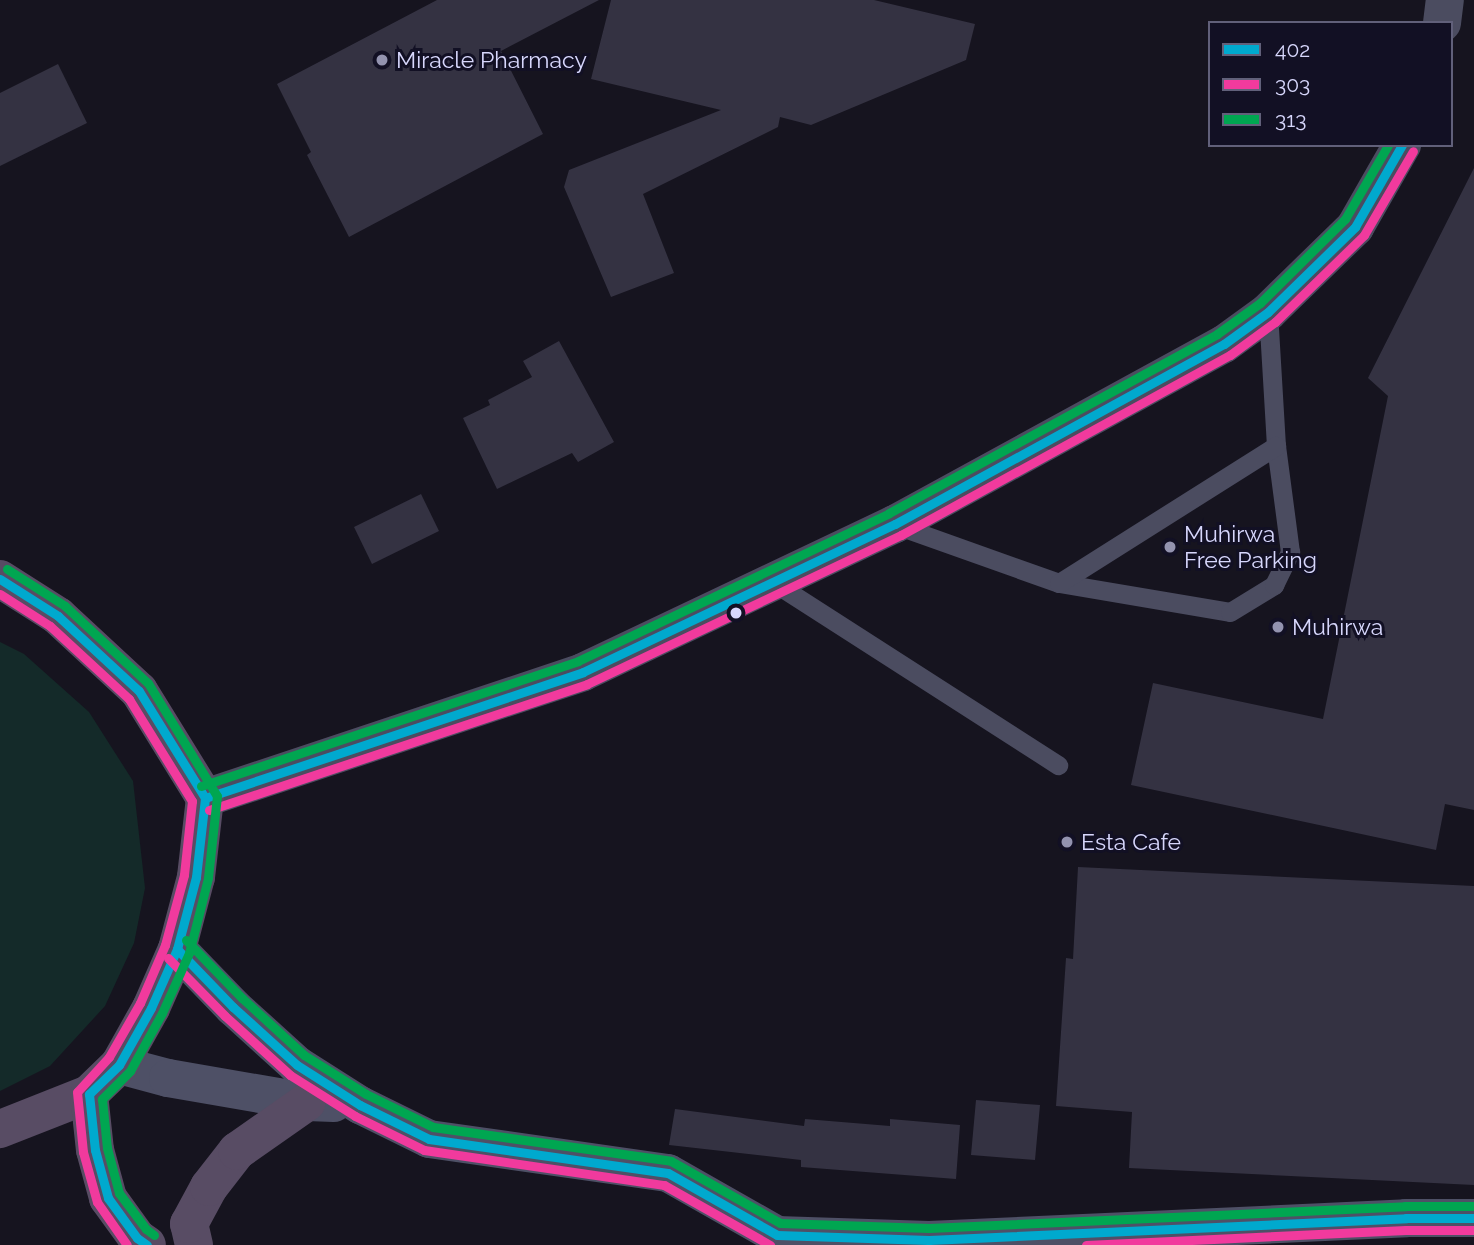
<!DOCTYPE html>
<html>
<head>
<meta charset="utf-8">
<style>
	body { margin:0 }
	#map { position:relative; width:1474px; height:1245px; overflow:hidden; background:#16141f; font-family:Raleway,sans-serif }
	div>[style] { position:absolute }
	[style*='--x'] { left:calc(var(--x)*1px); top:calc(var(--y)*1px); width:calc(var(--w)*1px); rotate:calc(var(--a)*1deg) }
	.green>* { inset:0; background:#142a29 }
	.building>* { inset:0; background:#343242 }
	.service>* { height:19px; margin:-9.5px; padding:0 9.5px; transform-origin:9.5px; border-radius:9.5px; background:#4b4c60 }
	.tertiary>* { height:38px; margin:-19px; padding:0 19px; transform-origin:19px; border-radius:19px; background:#4b4c60 }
	.secondary>* { height:38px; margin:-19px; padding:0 19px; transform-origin:19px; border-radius:19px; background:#4e5066 }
	.trunk>* { height:38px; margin:-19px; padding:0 19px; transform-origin:19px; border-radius:19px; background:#584c64 }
	.bus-1>* { height:9px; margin:-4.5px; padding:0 4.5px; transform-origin:4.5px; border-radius:4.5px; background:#00a9ce }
	.bus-2>* { height:9px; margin:-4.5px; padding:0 4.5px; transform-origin:4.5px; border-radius:4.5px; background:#f13a9d }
	.bus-3>* { height:9px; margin:-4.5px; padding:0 4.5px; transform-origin:4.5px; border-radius:4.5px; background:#00a651 }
	.dots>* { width:19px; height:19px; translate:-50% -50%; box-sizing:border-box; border:4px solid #121024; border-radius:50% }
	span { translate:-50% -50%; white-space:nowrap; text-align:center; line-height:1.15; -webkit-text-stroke:6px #121024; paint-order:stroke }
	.poi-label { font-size:23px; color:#d7d7fc }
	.left { translate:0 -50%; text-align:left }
	.legend { position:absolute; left:1208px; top:21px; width:245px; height:126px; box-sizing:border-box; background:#121024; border:2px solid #61607a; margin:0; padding:9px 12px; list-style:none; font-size:21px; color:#d7d7fc }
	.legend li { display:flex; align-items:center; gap:14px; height:35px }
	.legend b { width:35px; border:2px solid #61607a }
</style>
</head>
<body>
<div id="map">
	<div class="green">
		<div style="clip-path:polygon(0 642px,24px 654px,89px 712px,133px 781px,145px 888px,134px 943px,105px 1006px,50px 1066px,0 1091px)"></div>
	</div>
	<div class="building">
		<div style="clip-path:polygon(437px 0,599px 0,501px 51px,543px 134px,349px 237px,307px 155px,311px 152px,277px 84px)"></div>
		<div style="clip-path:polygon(611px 0,874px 0,975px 24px,966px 60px,811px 125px,780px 117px,778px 127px,643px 194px,674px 273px,611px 297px,564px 187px,569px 170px,721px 110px,591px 79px)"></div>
		<div style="clip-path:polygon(58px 64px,87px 123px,0 166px,0 93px)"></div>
		<div style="clip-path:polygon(1474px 168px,1474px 810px,1445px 804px,1436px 850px,1131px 785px,1153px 683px,1323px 719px,1388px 396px,1368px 378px)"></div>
		<div style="clip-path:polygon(559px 341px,614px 442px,578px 462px,572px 453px,497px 489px,463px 418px,490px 405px,488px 400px,532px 377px,523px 361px)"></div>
		<div style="clip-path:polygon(421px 494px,439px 531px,372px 564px,354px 527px)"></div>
		<div style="clip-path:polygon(1078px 867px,1474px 886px,1474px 1185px,1129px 1168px,1132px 1112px,1056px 1106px,1066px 958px,1073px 959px)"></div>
		<div style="clip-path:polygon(976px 1100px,1040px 1105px,1035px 1160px,971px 1155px)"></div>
		<div style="clip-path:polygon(675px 1109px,804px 1126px,805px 1119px,890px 1126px,890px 1119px,960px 1125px,956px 1179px,801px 1167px,801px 1160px,669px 1145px)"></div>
	</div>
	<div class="service">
		<div style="--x:896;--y:525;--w:173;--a:19.6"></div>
		<div style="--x:1059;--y:583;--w:173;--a:9.6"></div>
		<div style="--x:1230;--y:612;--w:52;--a:-31.5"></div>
		<div style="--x:1274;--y:585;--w:37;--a:-64"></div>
		<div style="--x:1290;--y:552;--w:107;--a:-97.5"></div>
		<div style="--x:1276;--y:446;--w:134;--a:-93.4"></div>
		<div style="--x:773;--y:582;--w:339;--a:32.7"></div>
		<div style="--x:1059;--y:583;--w:257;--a:-32.3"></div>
	</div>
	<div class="tertiary">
		<div style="--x:1442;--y:23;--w:23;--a:-83"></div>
		<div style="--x:205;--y:798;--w:398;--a:-18.4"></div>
		<div style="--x:583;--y:672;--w:345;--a:-25.4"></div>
		<div style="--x:895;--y:524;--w:375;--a:-28.7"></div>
		<div style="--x:1224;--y:344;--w:54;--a:-36"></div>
		<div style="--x:1268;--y:312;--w:122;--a:-44.3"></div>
		<div style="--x:1355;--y:227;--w:95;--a:-60.2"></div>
	</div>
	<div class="secondary">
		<div style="--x:177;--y:949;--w:81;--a:46"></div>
		<div style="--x:233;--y:1007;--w:86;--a:42.2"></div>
		<div style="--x:297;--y:1065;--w:75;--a:32.4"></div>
		<div style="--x:360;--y:1105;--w:77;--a:26.2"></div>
		<div style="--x:429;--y:1139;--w:241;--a:8.1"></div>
		<div style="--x:668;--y:1173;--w:125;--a:29.6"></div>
		<div style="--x:777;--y:1235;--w:152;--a:1.9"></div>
		<div style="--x:929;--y:1240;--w:478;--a:-2.6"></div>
		<div style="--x:1406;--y:1218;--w:68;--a:0"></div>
		<div style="--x:119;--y:1065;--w:51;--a:14.9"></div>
		<div style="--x:168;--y:1078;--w:141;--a:9.8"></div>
		<div style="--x:307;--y:1102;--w:27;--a:2"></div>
	</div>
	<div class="trunk">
		<div style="--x:0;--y:579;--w:69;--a:32.5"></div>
		<div style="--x:58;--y:616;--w:110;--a:42.8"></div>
		<div style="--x:139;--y:691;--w:126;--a:58.3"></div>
		<div style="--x:205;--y:798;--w:80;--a:96.5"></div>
		<div style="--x:196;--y:877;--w:74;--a:104.8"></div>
		<div style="--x:177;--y:949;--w:64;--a:113.8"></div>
		<div style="--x:151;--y:1008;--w:65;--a:119.3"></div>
		<div style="--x:119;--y:1065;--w:42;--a:136"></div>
		<div style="--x:89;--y:1094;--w:96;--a:158.5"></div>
		<div style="--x:89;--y:1094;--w:56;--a:83.9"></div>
		<div style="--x:95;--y:1150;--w:50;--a:74.8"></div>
		<div style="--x:108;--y:1198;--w:49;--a:54.1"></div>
		<div style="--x:137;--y:1238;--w:12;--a:35"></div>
		<div style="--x:194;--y:1245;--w:22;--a:-103"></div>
		<div style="--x:189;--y:1224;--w:42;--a:-61.6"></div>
		<div style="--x:209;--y:1187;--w:46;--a:-52.1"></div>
		<div style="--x:237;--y:1151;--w:85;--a:-35"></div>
	</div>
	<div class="bus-1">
		<div style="--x:0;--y:579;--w:69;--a:32.5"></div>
		<div style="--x:58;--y:616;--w:110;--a:42.8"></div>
		<div style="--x:139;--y:691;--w:126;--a:58.3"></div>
		<div style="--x:205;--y:798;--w:80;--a:96.5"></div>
		<div style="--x:196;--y:877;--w:74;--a:104.8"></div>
		<div style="--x:177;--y:949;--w:64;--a:113.8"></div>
		<div style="--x:151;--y:1008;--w:65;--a:119.3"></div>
		<div style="--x:119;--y:1065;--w:42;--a:136"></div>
		<div style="--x:89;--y:1094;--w:56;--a:83.9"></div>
		<div style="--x:95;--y:1150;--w:50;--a:74.8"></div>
		<div style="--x:108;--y:1198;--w:49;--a:54.1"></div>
		<div style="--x:137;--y:1238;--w:12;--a:35"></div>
		<div style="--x:205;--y:798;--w:398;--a:-18.4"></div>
		<div style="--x:583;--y:672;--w:345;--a:-25.4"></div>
		<div style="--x:895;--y:524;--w:375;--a:-28.7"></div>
		<div style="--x:1224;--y:344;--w:54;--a:-36"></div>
		<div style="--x:1268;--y:312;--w:122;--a:-44.3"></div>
		<div style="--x:1355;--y:227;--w:95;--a:-60.2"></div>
		<div style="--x:177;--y:949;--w:81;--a:46"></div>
		<div style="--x:233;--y:1007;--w:86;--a:42.2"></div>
		<div style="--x:297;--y:1065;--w:75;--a:32.4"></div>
		<div style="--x:360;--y:1105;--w:77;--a:26.2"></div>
		<div style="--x:429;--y:1139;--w:241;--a:8.1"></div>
		<div style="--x:668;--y:1173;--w:125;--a:29.6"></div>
		<div style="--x:777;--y:1235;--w:152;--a:1.9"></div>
		<div style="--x:929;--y:1240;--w:478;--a:-2.6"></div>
		<div style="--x:1406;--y:1218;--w:68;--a:0"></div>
	</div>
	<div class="bus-2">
		<div style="--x:0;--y:594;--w:59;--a:32.6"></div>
		<div style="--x:50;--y:626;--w:108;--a:42.7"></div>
		<div style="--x:129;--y:699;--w:120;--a:58.3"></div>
		<div style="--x:192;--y:801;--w:74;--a:96.2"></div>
		<div style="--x:184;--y:875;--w:73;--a:105.2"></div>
		<div style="--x:165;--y:945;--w:63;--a:113.3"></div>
		<div style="--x:140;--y:1003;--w:62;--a:119.9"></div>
		<div style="--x:109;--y:1057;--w:47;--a:132.4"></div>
		<div style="--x:77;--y:1092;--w:60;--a:84.3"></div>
		<div style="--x:83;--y:1152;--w:52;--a:74.4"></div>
		<div style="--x:97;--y:1202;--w:52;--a:55.1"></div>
		<div style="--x:209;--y:810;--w:398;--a:-18.4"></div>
		<div style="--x:587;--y:684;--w:348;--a:-25.4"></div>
		<div style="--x:901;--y:535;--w:375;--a:-28.7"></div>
		<div style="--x:1230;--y:355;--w:56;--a:-36.3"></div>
		<div style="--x:1275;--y:322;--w:124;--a:-44.3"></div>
		<div style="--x:1364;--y:235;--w:97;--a:-59.7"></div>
		<div style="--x:168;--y:958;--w:81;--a:45.5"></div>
		<div style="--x:225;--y:1016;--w:88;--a:42.2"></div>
		<div style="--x:290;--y:1075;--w:77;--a:32.2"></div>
		<div style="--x:355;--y:1116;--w:77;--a:26.2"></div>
		<div style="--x:424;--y:1150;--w:243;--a:8.3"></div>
		<div style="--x:664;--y:1185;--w:122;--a:29.5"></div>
		<div style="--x:1086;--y:1245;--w:320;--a:-2.7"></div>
		<div style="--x:1406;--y:1230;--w:68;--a:0"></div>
	</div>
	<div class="bus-3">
		<div style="--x:7;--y:569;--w:69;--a:32.5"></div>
		<div style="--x:65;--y:606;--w:113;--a:42.9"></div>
		<div style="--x:148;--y:683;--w:132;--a:58.6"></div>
		<div style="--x:217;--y:796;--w:82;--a:96.3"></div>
		<div style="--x:208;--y:878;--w:77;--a:104.2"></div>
		<div style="--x:189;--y:953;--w:66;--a:114.2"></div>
		<div style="--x:162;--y:1013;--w:66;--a:118.9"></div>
		<div style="--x:130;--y:1071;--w:40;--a:135"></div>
		<div style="--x:102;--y:1099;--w:49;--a:84.2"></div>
		<div style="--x:107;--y:1148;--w:47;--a:75.1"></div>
		<div style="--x:119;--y:1193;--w:45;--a:53.1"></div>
		<div style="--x:146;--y:1229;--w:10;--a:37"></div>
		<div style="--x:201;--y:786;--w:397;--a:-18.3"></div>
		<div style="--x:578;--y:661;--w:344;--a:-25.4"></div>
		<div style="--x:889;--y:513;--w:374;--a:-28.6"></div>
		<div style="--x:1217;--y:334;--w:53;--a:-35.8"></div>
		<div style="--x:1260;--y:303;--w:120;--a:-44.7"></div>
		<div style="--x:1345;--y:219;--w:86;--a:-59.8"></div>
		<div style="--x:186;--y:940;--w:81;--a:46"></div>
		<div style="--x:242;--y:998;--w:84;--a:42.6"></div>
		<div style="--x:304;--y:1055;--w:73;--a:32.2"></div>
		<div style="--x:366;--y:1094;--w:75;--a:26.2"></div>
		<div style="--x:433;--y:1127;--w:240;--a:8.1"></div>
		<div style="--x:671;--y:1161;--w:125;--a:29.6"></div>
		<div style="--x:780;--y:1223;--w:149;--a:1.9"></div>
		<div style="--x:929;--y:1228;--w:477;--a:-2.6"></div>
		<div style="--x:1405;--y:1206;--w:69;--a:0"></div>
	</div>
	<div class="dots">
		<div style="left:382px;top:60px;background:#9393af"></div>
		<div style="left:1170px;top:547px;background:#9393af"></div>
		<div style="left:736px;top:613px;background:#d7d7fc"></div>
		<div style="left:1278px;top:627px;background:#9393af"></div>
		<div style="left:1067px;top:842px;background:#9393af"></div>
	</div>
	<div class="poi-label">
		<span class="left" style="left:396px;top:60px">Miracle Pharmacy</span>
		<span class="left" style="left:1184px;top:547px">Muhirwa<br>Free Parking</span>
		<span class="left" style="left:1292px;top:627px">Muhirwa</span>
		<span class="left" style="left:1081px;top:842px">Esta Cafe</span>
	</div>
	<ul class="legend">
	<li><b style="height:9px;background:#00a9ce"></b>402</li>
	<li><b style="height:9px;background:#f13a9d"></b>303</li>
	<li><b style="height:9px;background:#00a651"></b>313</li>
	</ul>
</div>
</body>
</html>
